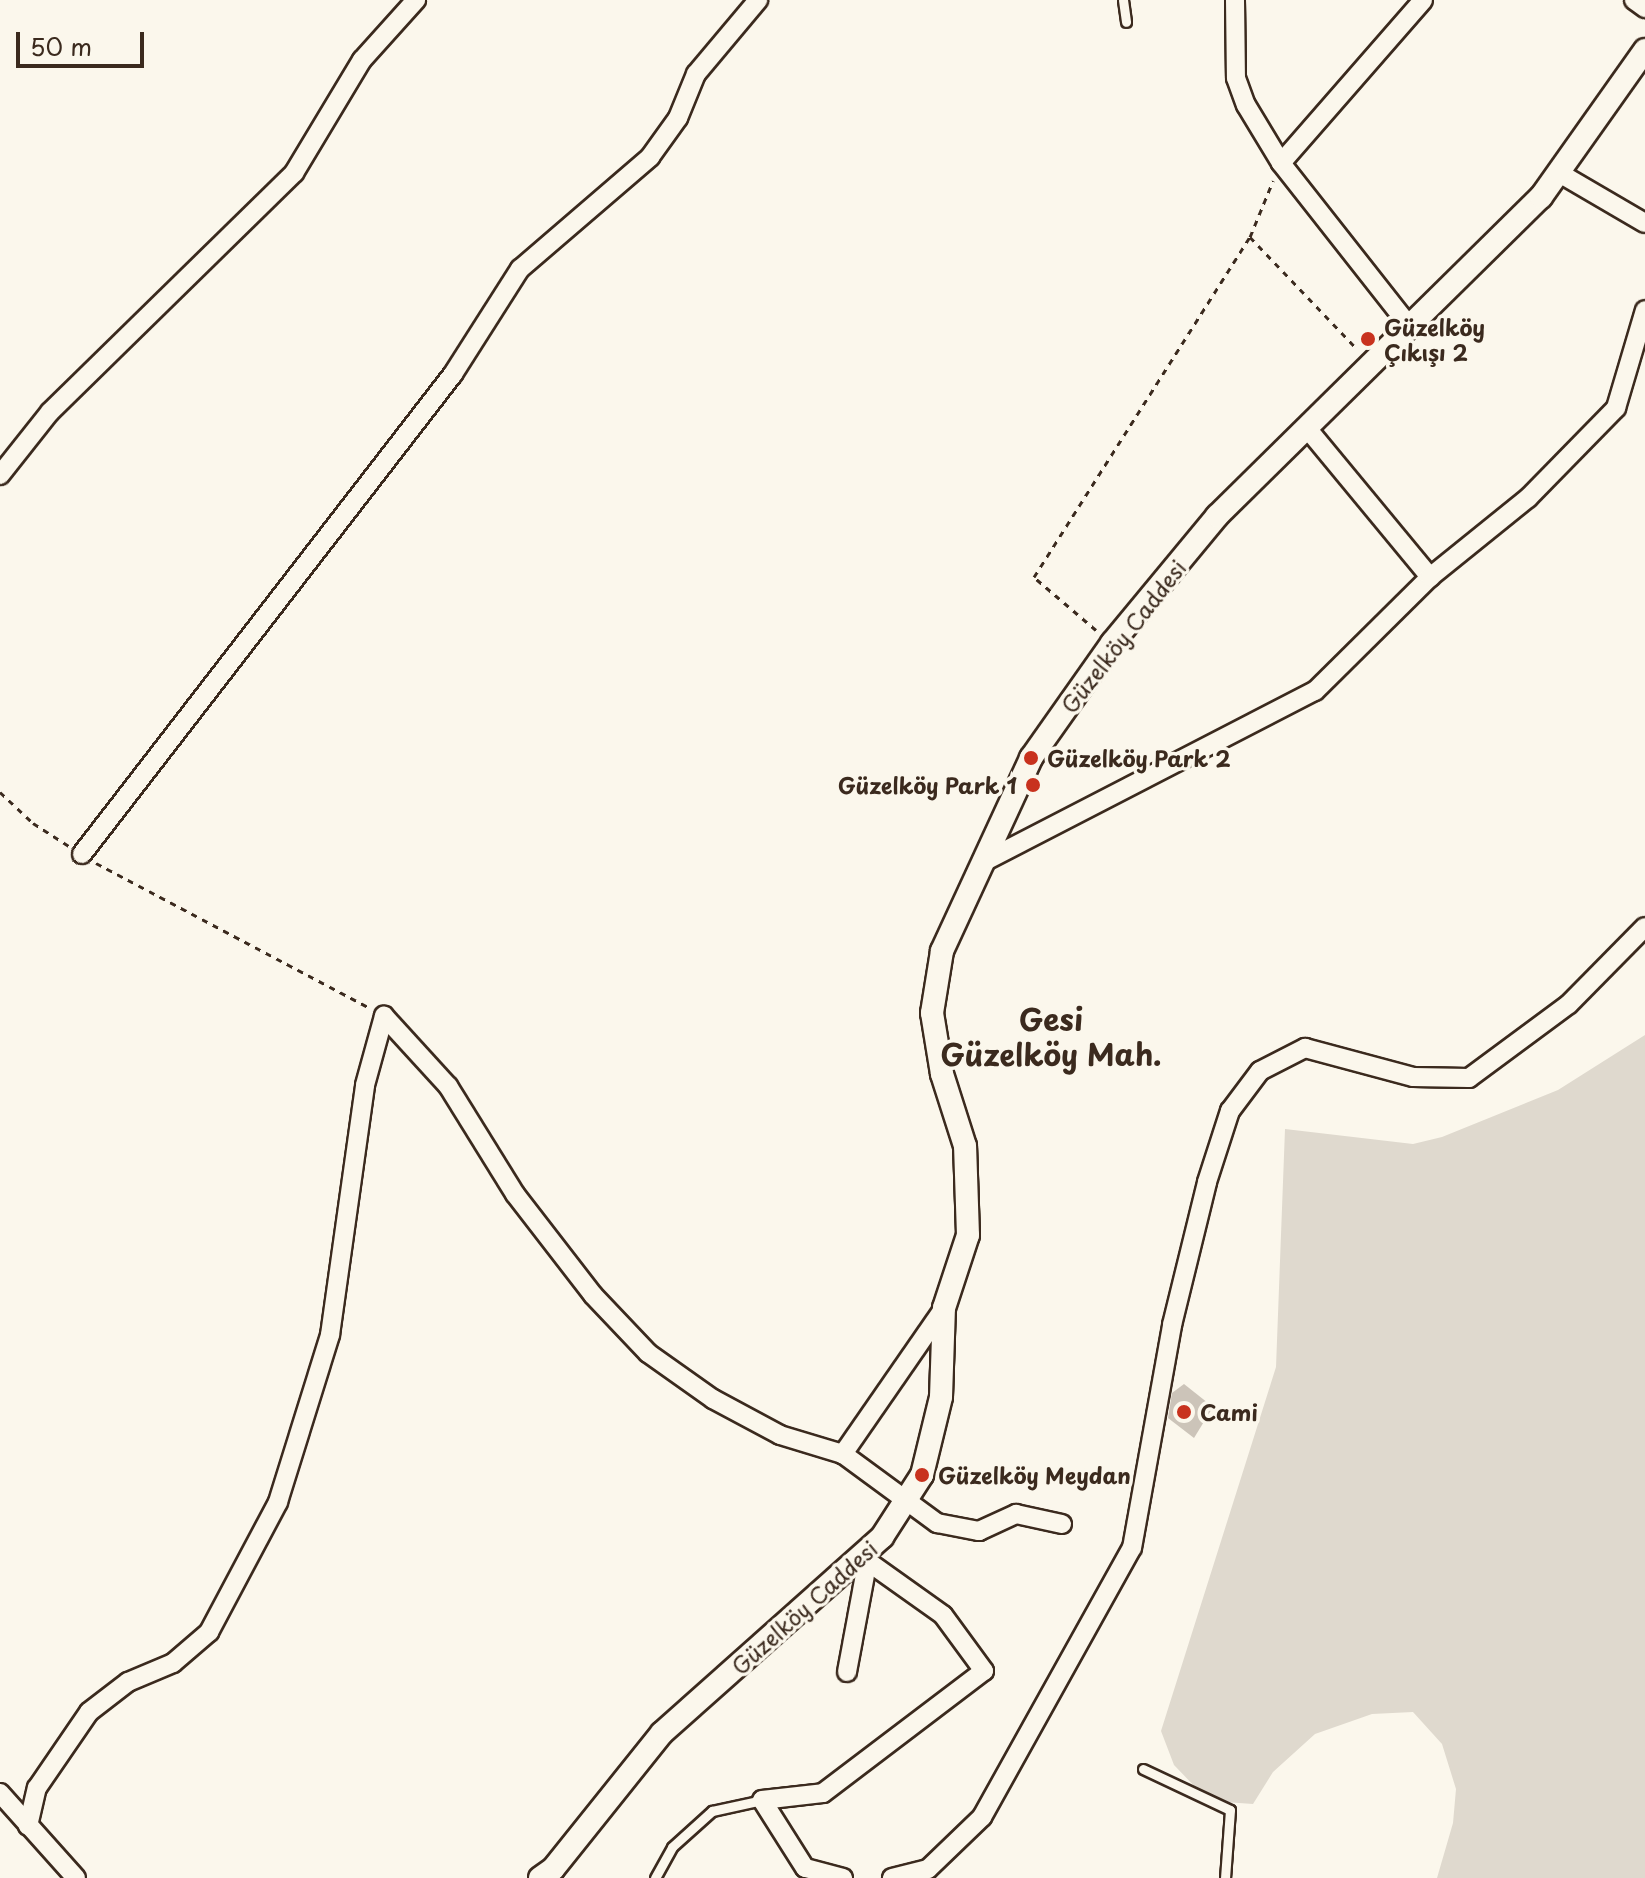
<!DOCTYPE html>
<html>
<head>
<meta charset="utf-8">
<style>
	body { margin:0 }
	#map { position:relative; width:1645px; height:1878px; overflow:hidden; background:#fbf7ec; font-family:"Playpen Sans",sans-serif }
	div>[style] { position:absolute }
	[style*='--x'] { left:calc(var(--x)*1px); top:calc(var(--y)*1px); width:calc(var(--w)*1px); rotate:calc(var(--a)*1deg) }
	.green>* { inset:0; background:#dfd9ce }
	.building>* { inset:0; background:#ccc4b9 }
	.path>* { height:3px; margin-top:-1.5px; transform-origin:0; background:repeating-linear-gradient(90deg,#3b2a1e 0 6px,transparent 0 12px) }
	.roads { filter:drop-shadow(2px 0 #3b2a1e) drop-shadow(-2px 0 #3b2a1e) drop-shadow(0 2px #3b2a1e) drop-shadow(0 -2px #3b2a1e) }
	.service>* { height:9px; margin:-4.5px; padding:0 4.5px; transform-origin:4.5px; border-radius:4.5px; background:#fbf7ec }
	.minor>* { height:18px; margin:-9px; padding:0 9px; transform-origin:9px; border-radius:9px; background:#fbf7ec }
	.tertiary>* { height:22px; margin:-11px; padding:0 11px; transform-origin:11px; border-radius:11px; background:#fbf7ec }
	.dots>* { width:22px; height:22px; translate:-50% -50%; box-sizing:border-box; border:4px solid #fbf7ec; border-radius:50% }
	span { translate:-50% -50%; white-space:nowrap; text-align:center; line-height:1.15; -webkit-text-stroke:7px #fbf7ec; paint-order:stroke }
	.poi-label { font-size:22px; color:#3b2a1e; font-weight:700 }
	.left { translate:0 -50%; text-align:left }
	.right { translate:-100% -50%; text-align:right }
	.street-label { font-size:22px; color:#3b2a1e }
	.district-label { font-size:30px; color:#3b2a1e; font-weight:700 }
	.scale { position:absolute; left:16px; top:32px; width:128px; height:36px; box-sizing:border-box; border:4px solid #3b2a1e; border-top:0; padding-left:10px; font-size:24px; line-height:28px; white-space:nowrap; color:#3b2a1e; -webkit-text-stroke:6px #fbf7ec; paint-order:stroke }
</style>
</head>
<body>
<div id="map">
	<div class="green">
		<div style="clip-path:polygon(1645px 1035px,1645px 1878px,1437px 1878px,1453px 1823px,1456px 1789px,1442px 1744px,1413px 1712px,1372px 1714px,1315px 1734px,1273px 1772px,1253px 1804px,1225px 1802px,1199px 1791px,1174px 1765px,1161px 1731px,1276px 1367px,1285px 1129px,1413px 1144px,1442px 1137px,1558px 1090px)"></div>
	</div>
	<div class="building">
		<div style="clip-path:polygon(1184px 1384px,1213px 1407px,1194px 1438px,1168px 1418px,1172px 1393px)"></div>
	</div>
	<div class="path">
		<div style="--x:1250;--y:237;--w:156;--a:46.3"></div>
		<div style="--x:1096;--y:630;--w:82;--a:-139.5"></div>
		<div style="--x:1034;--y:577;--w:403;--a:-57.6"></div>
		<div style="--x:1250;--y:237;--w:61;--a:-67.7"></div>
		<div style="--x:0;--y:792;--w:45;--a:43.2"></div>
		<div style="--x:33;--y:823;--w:43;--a:32.6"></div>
		<div style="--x:96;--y:863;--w:308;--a:27.9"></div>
	</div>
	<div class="roads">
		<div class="service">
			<div style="--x:1123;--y:0;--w:22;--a:82"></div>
			<div style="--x:1143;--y:1769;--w:96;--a:25.2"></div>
			<div style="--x:1230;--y:1810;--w:68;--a:94.2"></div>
			<div style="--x:655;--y:1878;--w:35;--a:-61"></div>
			<div style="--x:672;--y:1847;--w:54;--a:-42"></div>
			<div style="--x:712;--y:1811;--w:51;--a:-12.4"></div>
		</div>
		<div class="minor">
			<div style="--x:1235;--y:0;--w:78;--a:89.3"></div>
			<div style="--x:1236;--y:78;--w:29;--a:70"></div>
			<div style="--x:1246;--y:105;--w:68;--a:58.9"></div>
			<div style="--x:1281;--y:163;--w:209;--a:51.8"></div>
			<div style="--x:1634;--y:0;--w:14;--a:36"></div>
			<div style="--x:1281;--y:163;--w:216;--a:-48.9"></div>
			<div style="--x:1561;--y:174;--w:97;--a:30.3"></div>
			<div style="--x:1306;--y:427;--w:195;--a:50.4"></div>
			<div style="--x:0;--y:475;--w:80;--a:-51.6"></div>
			<div style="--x:50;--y:412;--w:342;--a:-44.4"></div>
			<div style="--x:294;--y:173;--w:132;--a:-59"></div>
			<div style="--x:362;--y:60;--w:81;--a:-48"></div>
			<div style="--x:82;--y:854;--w:607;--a:-52.3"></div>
			<div style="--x:453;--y:374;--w:125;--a:-57.5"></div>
			<div style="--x:520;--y:269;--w:172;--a:-40.7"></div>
			<div style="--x:650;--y:157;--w:48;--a:-54.3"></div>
			<div style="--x:678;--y:118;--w:48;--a:-67.8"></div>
			<div style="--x:696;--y:74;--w:97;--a:-50"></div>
			<div style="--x:985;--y:861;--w:371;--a:-27.3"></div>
			<div style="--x:1315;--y:691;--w:162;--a:-44.7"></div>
			<div style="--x:1430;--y:577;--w:126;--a:-38.9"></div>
			<div style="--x:1528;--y:498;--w:126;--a:-45.6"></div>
			<div style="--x:1616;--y:408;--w:102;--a:-73.5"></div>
			<div style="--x:384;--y:1016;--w:95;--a:47.6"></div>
			<div style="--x:448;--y:1086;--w:127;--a:58.2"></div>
			<div style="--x:515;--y:1194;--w:128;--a:52.3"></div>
			<div style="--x:593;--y:1295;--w:80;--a:46.5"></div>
			<div style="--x:648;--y:1353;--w:80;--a:35.3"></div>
			<div style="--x:713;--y:1399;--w:76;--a:28.2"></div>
			<div style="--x:780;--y:1435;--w:66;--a:16.8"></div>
			<div style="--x:944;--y:1308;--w:178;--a:124.7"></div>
			<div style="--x:843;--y:1454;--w:117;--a:36.3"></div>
			<div style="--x:937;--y:1523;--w:43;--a:10.8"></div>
			<div style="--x:979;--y:1531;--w:41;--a:-24.7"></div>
			<div style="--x:1016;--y:1514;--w:47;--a:12.3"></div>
			<div style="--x:847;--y:1672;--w:110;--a:-79.5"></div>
			<div style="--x:0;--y:1793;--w:114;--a:48.2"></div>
			<div style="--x:28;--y:1826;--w:39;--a:-77"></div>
			<div style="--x:37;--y:1788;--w:92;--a:-55.6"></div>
			<div style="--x:89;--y:1712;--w:49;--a:-37.6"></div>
			<div style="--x:128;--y:1682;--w:49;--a:-22.9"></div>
			<div style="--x:173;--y:1663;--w:48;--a:-40.7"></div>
			<div style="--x:209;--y:1632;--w:147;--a:-62"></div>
			<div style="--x:278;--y:1502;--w:175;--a:-72.7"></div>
			<div style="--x:330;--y:1335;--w:252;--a:-82"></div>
			<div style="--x:365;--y:1085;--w:72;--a:-74.6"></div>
			<div style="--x:843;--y:1878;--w:39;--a:-165"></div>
			<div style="--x:805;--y:1868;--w:80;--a:-122.3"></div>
			<div style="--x:762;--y:1800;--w:61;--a:-6.5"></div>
			<div style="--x:823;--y:1793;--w:202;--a:-37.2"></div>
			<div style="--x:984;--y:1671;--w:69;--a:-126.2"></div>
			<div style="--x:943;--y:1615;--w:102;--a:-144.6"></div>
			<div style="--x:892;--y:1878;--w:37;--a:-14"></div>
			<div style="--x:928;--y:1869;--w:75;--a:-43.9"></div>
			<div style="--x:982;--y:1817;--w:308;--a:-60.9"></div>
			<div style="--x:1132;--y:1548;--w:227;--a:-79.8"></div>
			<div style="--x:1172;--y:1325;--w:147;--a:-76.2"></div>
			<div style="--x:1207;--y:1182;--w:75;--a:-72.1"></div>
			<div style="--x:1230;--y:1111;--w:50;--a:-53.1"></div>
			<div style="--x:1260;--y:1071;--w:51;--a:-27.1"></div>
			<div style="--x:1305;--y:1048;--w:112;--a:15"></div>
			<div style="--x:1413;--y:1077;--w:56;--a:1"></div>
			<div style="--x:1469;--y:1078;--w:124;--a:-36.5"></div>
			<div style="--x:1569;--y:1004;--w:108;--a:-45.4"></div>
		</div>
		<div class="tertiary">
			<div style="--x:540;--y:1878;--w:16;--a:-35"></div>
			<div style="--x:553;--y:1869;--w:174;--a:-51.3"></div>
			<div style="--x:662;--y:1733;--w:295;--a:-41.7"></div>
			<div style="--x:882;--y:1537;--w:74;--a:-57.2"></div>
			<div style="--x:922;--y:1475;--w:80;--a:-76.3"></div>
			<div style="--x:941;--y:1397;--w:89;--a:-88.1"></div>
			<div style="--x:944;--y:1308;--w:77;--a:-71.8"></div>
			<div style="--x:968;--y:1235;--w:89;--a:-91.9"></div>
			<div style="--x:965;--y:1146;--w:76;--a:-107.7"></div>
			<div style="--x:942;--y:1074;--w:62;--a:-99.3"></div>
			<div style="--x:932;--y:1013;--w:63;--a:-80.8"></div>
			<div style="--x:942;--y:951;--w:213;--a:-65.2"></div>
			<div style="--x:1031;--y:758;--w:141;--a:-54.8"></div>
			<div style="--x:1112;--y:643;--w:165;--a:-50.4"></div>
			<div style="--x:1217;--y:516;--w:455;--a:-44.6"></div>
			<div style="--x:1541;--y:197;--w:180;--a:-54.7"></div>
		</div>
	</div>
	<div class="dots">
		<div style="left:1368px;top:339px;background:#c8321e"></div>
		<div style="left:1031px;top:758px;background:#c8321e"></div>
		<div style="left:1033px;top:785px;background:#c8321e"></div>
		<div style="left:1184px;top:1412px;background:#c8321e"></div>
		<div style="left:922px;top:1475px;background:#c8321e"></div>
	</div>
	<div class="poi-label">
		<span class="left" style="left:1384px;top:339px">Güzelköy<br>Çıkışı 2</span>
		<span class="left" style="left:1047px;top:758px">Güzelköy Park 2</span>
		<span class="right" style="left:1017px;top:785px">Güzelköy Park 1</span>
		<span class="left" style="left:1200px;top:1412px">Cami</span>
		<span class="left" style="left:938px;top:1475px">Güzelköy Meydan</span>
	</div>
	<div class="street-label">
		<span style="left:1123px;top:636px;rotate:-52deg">Güzelköy Caddesi</span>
		<span style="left:804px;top:1607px;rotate:-42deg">Güzelköy Caddesi</span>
	</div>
	<div class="district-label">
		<span style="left:1051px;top:1036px">Gesi<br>Güzelköy Mah.</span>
	</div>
	<div class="scale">50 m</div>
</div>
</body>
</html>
